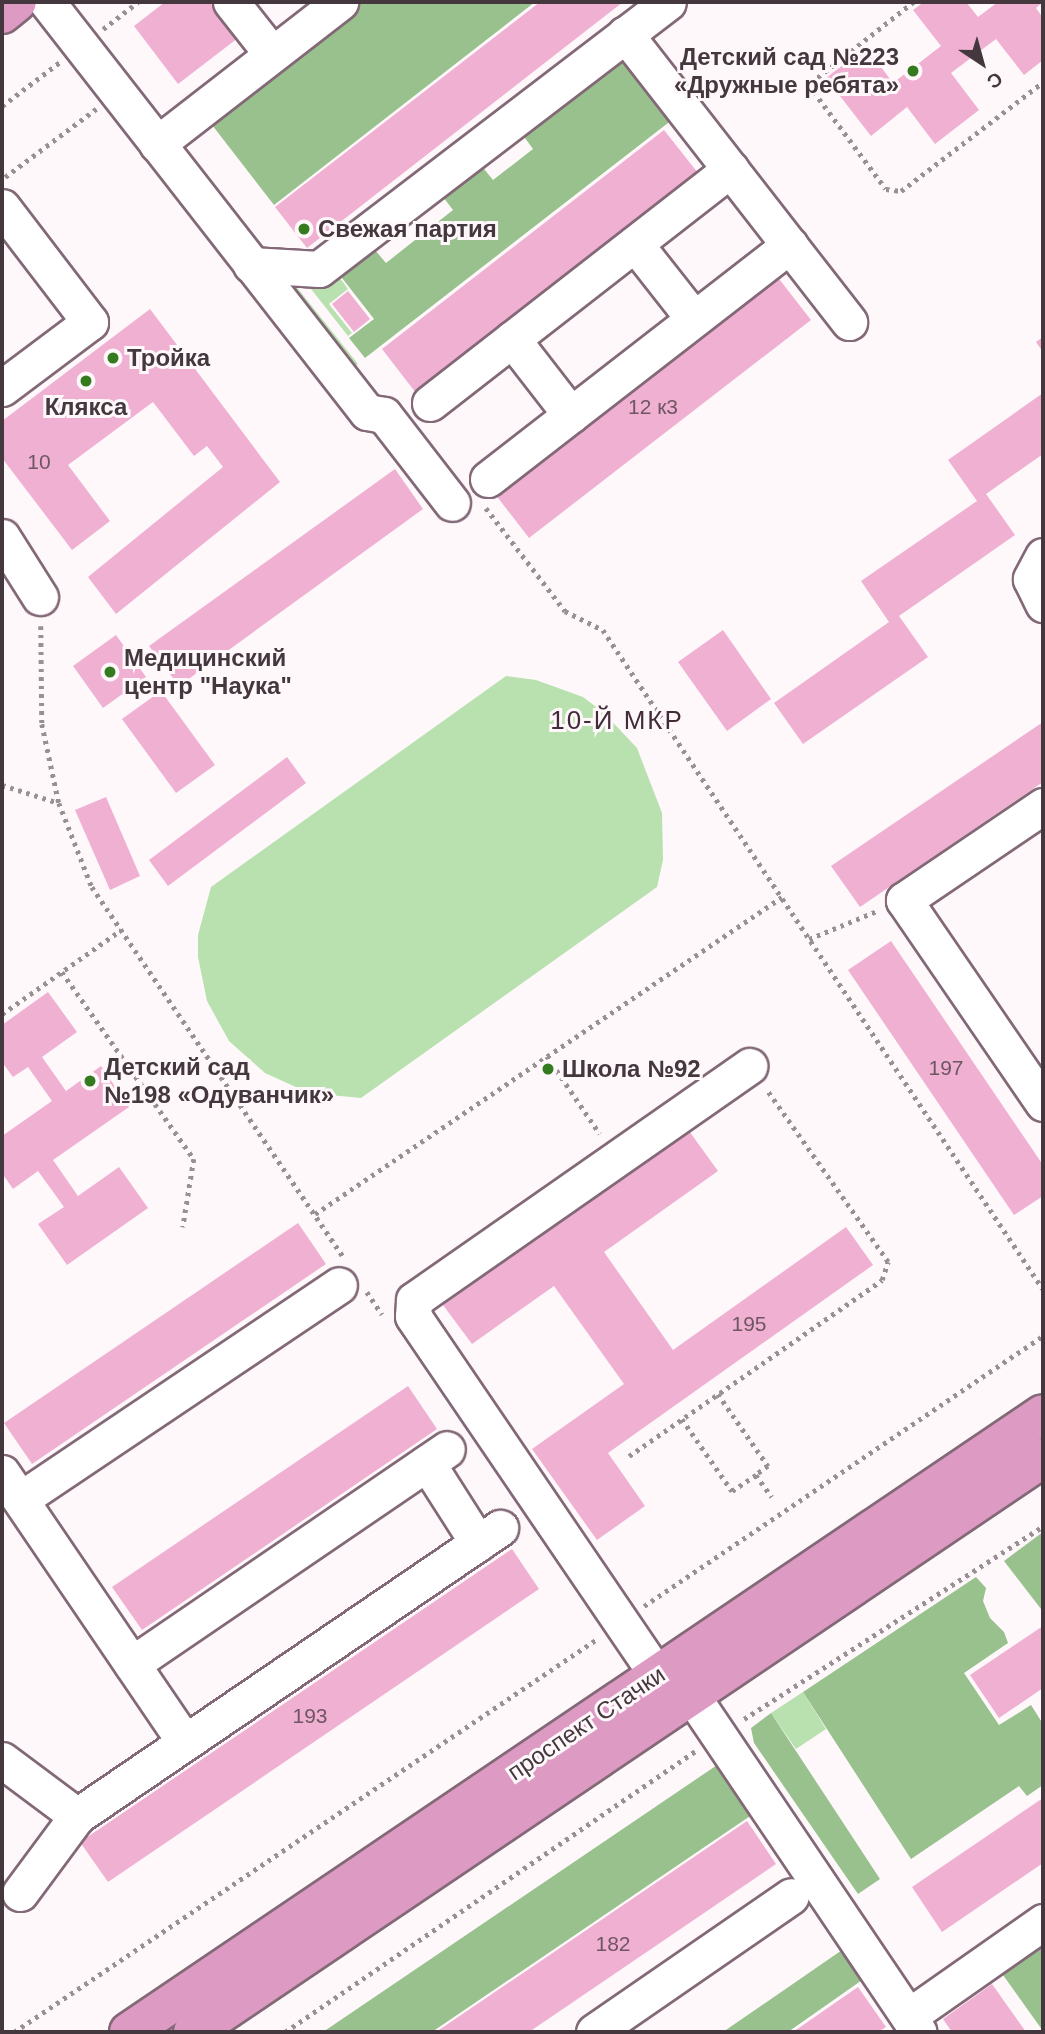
<!DOCTYPE html>
<html>
<head>
<meta charset="utf-8">
<style>
	body { margin:0 }
	#map { position:relative; width:1045px; height:2034px; overflow:hidden; background:#fef8fb; font-family:Helvetica,sans-serif }
	div>[style] { position:absolute }
	[style*='--x'] { left:calc(var(--x)*1px); top:calc(var(--y)*1px); width:calc(var(--w)*1px); rotate:calc(var(--a)*1deg) }
	.green>* { inset:0; background:#b9e1af }
	.forest>* { inset:0; background:#98c18d }
	.building>* { inset:0; background:#efb0d2 }
	.path>* { height:4.5px; margin-top:-2.25px; transform-origin:0; background:repeating-linear-gradient(90deg,#999094 0 3.5px,transparent 0 8.5px) }
	.roads { filter:drop-shadow(2px 0 #836977) drop-shadow(-2px 0 #836977) drop-shadow(0 2px #836977) drop-shadow(0 -2px #836977) }
	.minor>* { height:35px; margin:-17.5px; padding:0 17.5px; transform-origin:17.5px; border-radius:17.5px; background:#fff }
	.major>* { height:38px; margin:-19px; padding:0 19px; transform-origin:19px; border-radius:19px; background:#dd9bc3 }
	.dots>* { width:19px; height:19px; translate:-50% -50%; box-sizing:border-box; border:4px solid #fef8fb; border-radius:50% }
	span { translate:-50% -50%; white-space:nowrap; text-align:center; line-height:1.15; -webkit-text-stroke:6px #fef8fb; paint-order:stroke }
	.number-label { font-size:21px; color:#6f5663 }
	.number-label span { -webkit-text-stroke-width:0 }
	.poi-label { font-size:24px; color:#44383e; font-weight:700 }
	.right { translate:-100% -50%; text-align:right }
	.left { translate:0 -50%; text-align:left }
	.street-label { font-size:24px; color:#44383e }
	.neighbourhood-label { font-size:26px; color:#422c38; letter-spacing:2px }
	.frame { position:absolute; inset:0; border:4px solid #44383e; pointer-events:none }
	.north { position:absolute; left:947px; top:28px; width:70px; height:70px; -webkit-text-stroke:5px #fef8fb; paint-order:stroke; rotate:144deg; font-size:19px; font-weight:700; line-height:28px; text-align:center; color:#44383e }
	.north::after { content:''; display:block; margin:auto; width:24px; height:32px; background:#44383e; clip-path:polygon(50% 0,100% 100%,50% 72%,0 100%) }
</style>
</head>
<body>
<div id="map">
	<div class="green">
		<div style="clip-path:polygon(334px 270px,348px 289px,329px 304px,352px 333px,348px 336px,300px 275px)"></div>
		<div style="clip-path:polygon(267px 273px,287px 275px,358px 364px,346px 373px)"></div>
		<div style="clip-path:polygon(506px 676px,536px 680px,583px 697px,603px 712px,637px 748px,662px 813px,663px 860px,657px 887px,361px 1098px,309px 1093px,265px 1073px,229px 1041px,207px 1001px,198px 957px,198px 935px,211px 887px)"></div>
		<div style="clip-path:polygon(803px 1692px,826px 1729px,796px 1749px,771px 1713px)"></div>
	</div>
	<div class="forest">
		<div style="clip-path:polygon(362px 2px,535px 2px,274px 205px,209px 121px)"></div>
		<div style="clip-path:polygon(622px 45px,677px 116px,365px 358px,349px 338px,374px 319px,335px 269px,369px 243px,386px 263px,453px 210px,437px 189px,476px 159px,493px 180px,533px 149px,517px 127px)"></div>
		<div style="clip-path:polygon(1043px 1532px,1043px 1609px,1041px 1609px,1004px 1561px)"></div>
		<div style="clip-path:polygon(976px 1577px,986px 1588px,983px 1601px,990px 1618px,1004px 1632px,1008px 1643px,964px 1673px,999px 1725px,1031px 1705px,1043px 1724px,1043px 1785px,1027px 1796px,1019px 1786px,911px 1859px,803px 1692px)"></div>
		<div style="clip-path:polygon(771px 1713px,880px 1879px,858px 1894px,754px 1743px,751px 1728px)"></div>
		<div style="clip-path:polygon(726px 1759px,759px 1810px,432px 2032px,323px 2032px)"></div>
		<div style="clip-path:polygon(1043px 1930px,1043px 2031px,998px 1968px)"></div>
		<div style="clip-path:polygon(845px 1948px,865px 1978px,788px 2032px,723px 2032px)"></div>
	</div>
	<div class="building">
		<div style="clip-path:polygon(165px 2px,210px 2px,238px 38px,178px 84px,134px 26px)"></div>
		<div style="clip-path:polygon(540px 2px,623px 2px,307px 248px,275px 207px)"></div>
		<div style="clip-path:polygon(924px 2px,966px 2px,978px 17px,998px 2px,1043px 2px,1036px 8px,1043px 18px,1043px 60px,1024px 75px,996px 39px,951px 73px,979px 110px,935px 144px,907px 107px,871px 136px,826px 78px,866px 47px,893px 83px,941px 46px,913px 10px)"></div>
		<div style="clip-path:polygon(664px 130px,698px 173px,416px 393px,382px 349px)"></div>
		<div style="clip-path:polygon(776px 275px,811px 320px,529px 538px,495px 494px)"></div>
		<div style="clip-path:polygon(348px 291px,370px 319px,354px 332px,332px 304px)"></div>
		<div style="clip-path:polygon(150px 309px,280px 482px,116px 614px,88px 577px,223px 467px,207px 446px,194px 456px,153px 402px,68px 465px,110px 521px,72px 550px,2px 458px,2px 421px)"></div>
		<div style="clip-path:polygon(1043px 337px,1043px 352px,1036px 342px)"></div>
		<div style="clip-path:polygon(1043px 393px,1043px 454px,986px 494px,1015px 535px,899px 616px,928px 657px,803px 744px,774px 703px,889px 622px,861px 581px,977px 501px,948px 460px)"></div>
		<div style="clip-path:polygon(395px 469px,423px 509px,179px 686px,149px 646px)"></div>
		<div style="clip-path:polygon(723px 630px,771px 699px,727px 731px,678px 662px)"></div>
		<div style="clip-path:polygon(116px 635px,146px 677px,103px 708px,73px 666px)"></div>
		<div style="clip-path:polygon(161px 691px,215px 765px,176px 793px,122px 719px)"></div>
		<div style="clip-path:polygon(1043px 722px,1043px 782px,860px 907px,831px 866px)"></div>
		<div style="clip-path:polygon(287px 757px,306px 783px,168px 886px,149px 860px)"></div>
		<div style="clip-path:polygon(106px 797px,140px 876px,110px 890px,75px 810px)"></div>
		<div style="clip-path:polygon(891px 941px,1043px 1165px,1043px 1196px,1014px 1215px,848px 970px)"></div>
		<div style="clip-path:polygon(48px 992px,77px 1032px,42px 1057px,66px 1091px,101px 1066px,129px 1107px,53px 1160px,78px 1196px,119px 1167px,148px 1208px,67px 1265px,38px 1224px,64px 1207px,38px 1171px,13px 1189px,2px 1173px,2px 1136px,52px 1101px,28px 1067px,13px 1077px,2px 1062px,2px 1025px)"></div>
		<div style="clip-path:polygon(689px 1131px,718px 1171px,604px 1252px,673px 1350px,846px 1227px,873px 1265px,608px 1453px,645px 1506px,597px 1540px,532px 1449px,624px 1384px,554px 1286px,472px 1344px,443px 1305px)"></div>
		<div style="clip-path:polygon(298px 1223px,326px 1264px,32px 1464px,4px 1423px)"></div>
		<div style="clip-path:polygon(408px 1386px,437px 1429px,142px 1630px,112px 1587px)"></div>
		<div style="clip-path:polygon(512px 1549px,539px 1589px,108px 1882px,80px 1842px)"></div>
		<div style="clip-path:polygon(1043px 1626px,1043px 1688px,999px 1718px,970px 1675px)"></div>
		<div style="clip-path:polygon(1043px 1798px,1043px 1863px,942px 1932px,912px 1887px)"></div>
		<div style="clip-path:polygon(747px 1821px,776px 1864px,529px 2032px,436px 2032px)"></div>
		<div style="clip-path:polygon(992px 1984px,1026px 2032px,952px 2032px,943px 2019px)"></div>
		<div style="clip-path:polygon(858px 1987px,886px 2027px,878px 2032px,793px 2032px)"></div>
	</div>
	<div class="path">
		<div style="--x:914;--y:2;--w:134;--a:141.7"></div>
		<div style="--x:809;--y:85;--w:129;--a:53.5"></div>
		<div style="--x:886;--y:189;--w:15;--a:8"></div>
		<div style="--x:901;--y:191;--w:179;--a:-37.5"></div>
		<div style="--x:103;--y:29;--w:44;--a:-37.6"></div>
		<div style="--x:2;--y:106;--w:73;--a:-37.2"></div>
		<div style="--x:5;--y:177;--w:114;--a:-36.8"></div>
		<div style="--x:486;--y:508;--w:130;--a:52.5"></div>
		<div style="--x:565;--y:611;--w:42;--a:26.6"></div>
		<div style="--x:603;--y:630;--w:792;--a:56.27"></div>
		<div style="--x:41;--y:626;--w:98;--a:89.4"></div>
		<div style="--x:42;--y:724;--w:81;--a:77.9"></div>
		<div style="--x:59;--y:803;--w:90;--a:68.6"></div>
		<div style="--x:92;--y:887;--w:446;--a:55.8"></div>
		<div style="--x:2;--y:785;--w:60;--a:17.5"></div>
		<div style="--x:809;--y:939;--w:74;--a:-22.4"></div>
		<div style="--x:62;--y:972;--w:229;--a:54.8"></div>
		<div style="--x:194;--y:1159;--w:69;--a:99.2"></div>
		<div style="--x:2;--y:1014;--w:146;--a:-35.2"></div>
		<div style="--x:547;--y:1056;--w:94;--a:55.8"></div>
		<div style="--x:315;--y:1214;--w:564;--a:-34.17"></div>
		<div style="--x:367;--y:1292;--w:27;--a:56"></div>
		<div style="--x:718;--y:1394;--w:88;--a:55.2"></div>
		<div style="--x:768;--y:1466;--w:15;--a:143"></div>
		<div style="--x:682;--y:1419;--w:88;--a:55.2"></div>
		<div style="--x:732;--y:1491;--w:29;--a:-34"></div>
		<div style="--x:756;--y:1475;--w:27;--a:54"></div>
		<div style="--x:629;--y:1456;--w:308;--a:-34.8"></div>
		<div style="--x:882;--y:1280;--w:19;--a:-72"></div>
		<div style="--x:888;--y:1262;--w:212;--a:-125.2"></div>
		<div style="--x:644;--y:1606;--w:482;--a:-34.1"></div>
		<div style="--x:744;--y:1719;--w:356;--a:-32.8"></div>
		<div style="--x:14;--y:2032;--w:703;--a:-33.98"></div>
		<div style="--x:285;--y:2032;--w:498;--a:-34.4"></div>
	</div>
	<div class="roads">
		<div class="minor">
			<div style="--x:47;--y:2;--w:520;--a:52.03"></div>
			<div style="--x:367;--y:412;--w:17;--a:10"></div>
			<div style="--x:384;--y:415;--w:111;--a:52.3"></div>
			<div style="--x:231;--y:2;--w:66;--a:51.7"></div>
			<div style="--x:625;--y:34;--w:365;--a:52.1"></div>
			<div style="--x:157;--y:144;--w:232;--a:-37.8"></div>
			<div style="--x:2;--y:207;--w:145;--a:52.6"></div>
			<div style="--x:90;--y:322;--w:110;--a:143.1"></div>
			<div style="--x:635;--y:244;--w:95;--a:51.8"></div>
			<div style="--x:251;--y:265;--w:68;--a:3.4"></div>
			<div style="--x:319;--y:269;--w:439;--a:-37.4"></div>
			<div style="--x:512;--y:339;--w:96;--a:52.2"></div>
			<div style="--x:430;--y:403;--w:381;--a:-37.9"></div>
			<div style="--x:488;--y:479;--w:382;--a:-37.8"></div>
			<div style="--x:2;--y:537;--w:71;--a:57.7"></div>
			<div style="--x:1043;--y:556;--w:26;--a:118"></div>
			<div style="--x:1031;--y:579;--w:28;--a:64"></div>
			<div style="--x:1043;--y:806;--w:168;--a:145.9"></div>
			<div style="--x:904;--y:900;--w:246;--a:55.6"></div>
			<div style="--x:427;--y:1463;--w:95;--a:57.5"></div>
			<div style="--x:2;--y:1473;--w:324;--a:55.8"></div>
			<div style="--x:21;--y:1499;--w:383;--a:-33.9"></div>
			<div style="--x:132;--y:1664;--w:381;--a:-34.3"></div>
			<div style="--x:657;--y:1675;--w:434;--a:-124.2"></div>
			<div style="--x:413;--y:1316;--w:16;--a:-86"></div>
			<div style="--x:414;--y:1300;--w:409;--a:-34.9"></div>
			<div style="--x:692;--y:1696;--w:405;--a:56"></div>
			<div style="--x:2;--y:1760;--w:94;--a:36.7"></div>
			<div style="--x:20;--y:1893;--w:96;--a:-53.5"></div>
			<div style="--x:77;--y:1816;--w:512;--a:-34.25"></div>
			<div style="--x:909;--y:2016;--w:164;--a:-35"></div>
			<div style="--x:594;--y:2032;--w:239;--a:-34.6"></div>
		</div>
		<div class="major">
			<div style="--x:2;--y:14;--w:19;--a:-39"></div>
			<div style="--x:129;--y:2032;--w:1103;--a:-34.06"></div>
			<div style="--x:193;--y:2032;--w:1026;--a:-34.03"></div>
		</div>
	</div>
	<div class="dots">
		<div style="left:913px;top:71px;background:#347a1e"></div>
		<div style="left:304px;top:229px;background:#347a1e"></div>
		<div style="left:113px;top:358px;background:#347a1e"></div>
		<div style="left:86px;top:381px;background:#347a1e"></div>
		<div style="left:110px;top:672px;background:#347a1e"></div>
		<div style="left:548px;top:1069px;background:#347a1e"></div>
		<div style="left:90px;top:1081px;background:#347a1e"></div>
	</div>
	<div class="number-label">
		<span style="left:653px;top:407px">12 к3</span>
		<span style="left:39px;top:462px">10</span>
		<span style="left:946px;top:1068px">197</span>
		<span style="left:749px;top:1324px">195</span>
		<span style="left:310px;top:1716px">193</span>
		<span style="left:613px;top:1944px">182</span>
	</div>
	<div class="poi-label">
		<span class="right" style="left:899px;top:71px">Детский сад №223<br>«Дружные ребята»</span>
		<span class="left" style="left:318px;top:229px">Свежая партия</span>
		<span class="left" style="left:127px;top:358px">Тройка</span>
		<span style="left:86px;top:407px">Клякса</span>
		<span class="left" style="left:124px;top:672px">Медицинский<br>центр "Наука"</span>
		<span class="left" style="left:104px;top:1081px">Детский сад<br>№198 «Одуванчик»</span>
		<span class="left" style="left:562px;top:1069px">Школа №92</span>
	</div>
	<div class="street-label">
		<span style="left:586px;top:1723px;rotate:-34deg">проспект Стачки</span>
	</div>
	<div class="neighbourhood-label">
		<span style="left:617px;top:721px">10-Й МКР</span>
	</div>
	<div class="frame"></div>
	<div class="north">С</div>
</div>
</body>
</html>
